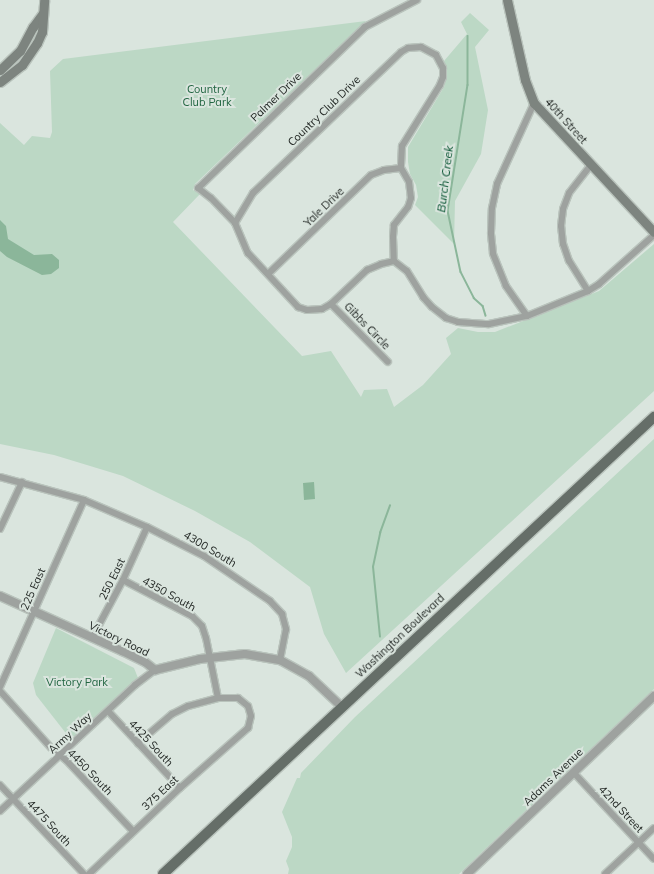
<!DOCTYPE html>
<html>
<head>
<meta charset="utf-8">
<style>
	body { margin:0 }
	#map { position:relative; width:654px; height:874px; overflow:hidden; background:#dae5de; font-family:Mulish,sans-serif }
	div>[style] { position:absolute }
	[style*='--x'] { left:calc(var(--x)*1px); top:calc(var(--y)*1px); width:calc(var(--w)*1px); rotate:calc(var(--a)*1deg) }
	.green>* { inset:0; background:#bcd8c5 }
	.water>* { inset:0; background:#8bb69a }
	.stream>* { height:1.5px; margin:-0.75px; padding:0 0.75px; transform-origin:0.75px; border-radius:0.75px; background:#8bb69a }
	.roads { filter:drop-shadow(1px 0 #b9c3bc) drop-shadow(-1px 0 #b9c3bc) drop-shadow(0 1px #b9c3bc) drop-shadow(0 -1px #b9c3bc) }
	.minor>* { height:6px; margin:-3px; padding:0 3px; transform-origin:3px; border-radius:3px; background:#9ea29f }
	.tertiary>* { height:8px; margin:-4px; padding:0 4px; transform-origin:4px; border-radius:4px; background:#9ea29f }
	.secondary>* { height:9px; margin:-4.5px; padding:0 4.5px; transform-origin:4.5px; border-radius:4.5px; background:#7d847f }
	.primary>* { height:10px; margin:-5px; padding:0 5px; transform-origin:5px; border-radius:5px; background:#656e68 }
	span { translate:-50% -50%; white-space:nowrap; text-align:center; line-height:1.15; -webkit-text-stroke:4px #dae5de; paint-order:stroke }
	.park-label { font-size:11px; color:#216541 }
	.street-label { font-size:11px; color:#212623 }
	.water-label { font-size:12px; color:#03512e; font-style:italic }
</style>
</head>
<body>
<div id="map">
	<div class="green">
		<div style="clip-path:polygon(470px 13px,489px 30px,475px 47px,488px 110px,481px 154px,455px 201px,454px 244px,415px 205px,418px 197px,416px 185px,410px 174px,408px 162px,408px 147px,444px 87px,447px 76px,444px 61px,467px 34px,461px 22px)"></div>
		<div style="clip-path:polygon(366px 21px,195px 184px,193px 190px,200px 194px,173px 222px,302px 356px,331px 351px,361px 397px,364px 390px,387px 389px,394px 407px,423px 385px,451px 354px,446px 338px,458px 328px,478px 332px,495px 332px,599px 291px,654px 244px,654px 391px,346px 673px,324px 634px,310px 587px,250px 542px,195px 511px,123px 476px,54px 455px,0 444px,0 123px,24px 145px,32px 136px,50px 138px,52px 132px,50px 71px,63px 59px)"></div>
		<div style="clip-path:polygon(654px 439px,654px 689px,459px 874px,288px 874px,289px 869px,286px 861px,292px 847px,292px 837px,282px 812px,297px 778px,300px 778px,301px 773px,355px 717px)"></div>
		<div style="clip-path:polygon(56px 628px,134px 668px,138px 678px,72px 741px,36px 695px,33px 683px)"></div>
	</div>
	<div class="water">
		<div style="clip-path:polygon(0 220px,6px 226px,8px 239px,34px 255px,52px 254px,59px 260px,59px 268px,51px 274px,42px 275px,7px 257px,0 251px)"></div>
		<div style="clip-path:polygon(314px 482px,315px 499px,304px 500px,303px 483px)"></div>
	</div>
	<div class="stream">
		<div style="--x:468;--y:36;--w:49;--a:90"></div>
		<div style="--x:468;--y:85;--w:128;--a:99"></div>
		<div style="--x:448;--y:211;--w:62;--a:78"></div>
		<div style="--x:461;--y:272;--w:29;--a:63"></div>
		<div style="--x:474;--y:298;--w:12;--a:42"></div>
		<div style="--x:483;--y:306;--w:10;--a:73"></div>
		<div style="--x:380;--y:637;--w:70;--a:-95.7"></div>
		<div style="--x:373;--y:567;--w:35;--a:-78"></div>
		<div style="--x:380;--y:533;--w:29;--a:-70"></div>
	</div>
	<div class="roads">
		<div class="minor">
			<div style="--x:417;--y:0;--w:59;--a:152.6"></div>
			<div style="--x:365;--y:27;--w:232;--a:136"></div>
			<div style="--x:198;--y:188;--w:16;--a:38"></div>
			<div style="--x:211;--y:198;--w:35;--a:46"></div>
			<div style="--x:235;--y:223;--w:33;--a:67"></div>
			<div style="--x:248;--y:253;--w:74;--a:47.2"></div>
			<div style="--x:298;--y:307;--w:9;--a:18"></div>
			<div style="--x:307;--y:310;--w:15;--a:-4"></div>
			<div style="--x:322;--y:309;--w:10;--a:-29"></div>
			<div style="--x:331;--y:304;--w:50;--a:-43.4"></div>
			<div style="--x:367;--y:270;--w:15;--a:-23"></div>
			<div style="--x:381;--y:264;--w:13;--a:-13"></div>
			<div style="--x:394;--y:261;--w:16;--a:38"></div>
			<div style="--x:407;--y:271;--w:31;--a:58"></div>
			<div style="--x:423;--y:297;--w:13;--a:48"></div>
			<div style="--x:432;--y:307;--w:18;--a:38"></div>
			<div style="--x:446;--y:318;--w:13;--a:18"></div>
			<div style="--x:458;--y:322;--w:31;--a:4"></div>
			<div style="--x:489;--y:324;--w:39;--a:-12"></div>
			<div style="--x:527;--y:316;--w:66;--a:-22.3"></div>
			<div style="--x:588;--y:291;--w:13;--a:-32"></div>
			<div style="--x:599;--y:284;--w:74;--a:-41.7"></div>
			<div style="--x:235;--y:223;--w:35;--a:-59"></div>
			<div style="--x:253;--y:193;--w:204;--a:-43.6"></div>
			<div style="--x:401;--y:52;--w:8;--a:-30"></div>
			<div style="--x:408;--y:48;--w:13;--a:-4"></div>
			<div style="--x:421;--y:47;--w:17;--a:28"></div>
			<div style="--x:436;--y:55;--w:15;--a:62"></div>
			<div style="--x:443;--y:68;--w:9;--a:90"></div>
			<div style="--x:443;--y:77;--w:9;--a:111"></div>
			<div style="--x:440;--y:85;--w:72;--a:121.9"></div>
			<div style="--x:402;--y:146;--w:22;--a:93"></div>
			<div style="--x:401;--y:168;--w:16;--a:60"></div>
			<div style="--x:409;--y:182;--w:16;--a:83"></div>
			<div style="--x:411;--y:198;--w:9;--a:108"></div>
			<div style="--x:408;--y:207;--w:23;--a:128"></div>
			<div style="--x:394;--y:225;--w:12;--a:95"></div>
			<div style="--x:393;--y:237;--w:24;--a:88"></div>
			<div style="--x:268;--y:274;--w:143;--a:-43.9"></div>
			<div style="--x:371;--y:175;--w:14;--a:-21"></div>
			<div style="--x:384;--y:170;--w:17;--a:-7"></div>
			<div style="--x:588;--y:291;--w:36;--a:-122"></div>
			<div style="--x:569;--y:261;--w:18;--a:-109"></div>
			<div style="--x:563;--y:244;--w:18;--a:-96"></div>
			<div style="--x:561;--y:226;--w:17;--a:-83"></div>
			<div style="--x:563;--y:209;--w:17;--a:-69"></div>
			<div style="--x:569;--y:193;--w:36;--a:-52"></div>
			<div style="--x:331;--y:304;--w:81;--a:45.5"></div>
			<div style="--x:527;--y:316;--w:37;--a:-125"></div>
			<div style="--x:506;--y:286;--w:35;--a:-112"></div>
			<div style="--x:493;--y:253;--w:20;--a:-96"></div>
			<div style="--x:491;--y:233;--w:25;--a:-88"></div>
			<div style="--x:492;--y:208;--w:25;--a:-78"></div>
			<div style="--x:497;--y:184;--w:89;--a:-65.4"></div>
			<div style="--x:0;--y:477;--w:87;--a:15.3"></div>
			<div style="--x:84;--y:500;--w:69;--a:23.2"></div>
			<div style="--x:147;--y:527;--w:64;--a:27"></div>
			<div style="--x:204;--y:556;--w:80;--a:34.3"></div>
			<div style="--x:270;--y:601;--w:18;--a:47"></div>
			<div style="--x:282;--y:614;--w:16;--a:75"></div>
			<div style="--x:286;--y:629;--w:32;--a:101"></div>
			<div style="--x:0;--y:529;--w:52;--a:-64.9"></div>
			<div style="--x:123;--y:580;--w:78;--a:27.6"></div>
			<div style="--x:192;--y:616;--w:14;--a:45"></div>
			<div style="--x:202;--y:626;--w:13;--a:72"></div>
			<div style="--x:206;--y:638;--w:61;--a:78.7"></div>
			<div style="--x:92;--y:638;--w:66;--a:-61.9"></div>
			<div style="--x:123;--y:580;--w:58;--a:-65.6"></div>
			<div style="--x:0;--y:687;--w:205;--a:-65.8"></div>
			<div style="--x:0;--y:691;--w:78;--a:48.1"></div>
			<div style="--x:52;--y:749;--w:18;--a:38"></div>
			<div style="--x:66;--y:760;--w:98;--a:46.7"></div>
			<div style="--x:108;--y:711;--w:105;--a:46.9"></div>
			<div style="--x:574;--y:773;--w:117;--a:47.1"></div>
			<div style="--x:0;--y:785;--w:122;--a:46.7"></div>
			<div style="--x:0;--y:811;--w:185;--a:-43"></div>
			<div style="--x:135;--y:685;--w:25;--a:-37"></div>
			<div style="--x:89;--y:874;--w:125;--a:-43.4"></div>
			<div style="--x:180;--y:788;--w:91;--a:-41.4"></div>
			<div style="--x:248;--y:728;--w:12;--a:-76"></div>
			<div style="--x:251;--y:716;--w:10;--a:-107"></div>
			<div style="--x:248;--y:706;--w:13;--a:-141"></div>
			<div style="--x:238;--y:698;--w:20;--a:180"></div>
			<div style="--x:218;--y:698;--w:31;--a:165"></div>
			<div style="--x:188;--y:706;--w:18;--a:153"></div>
			<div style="--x:172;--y:714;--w:45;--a:139.5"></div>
			<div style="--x:605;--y:874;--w:67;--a:-43.2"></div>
		</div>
		<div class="tertiary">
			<div style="--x:0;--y:596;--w:134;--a:24.3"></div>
			<div style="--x:122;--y:651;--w:25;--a:26"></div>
			<div style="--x:145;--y:662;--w:13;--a:39"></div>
			<div style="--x:155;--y:670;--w:46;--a:-13.7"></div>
			<div style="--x:200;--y:659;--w:45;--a:-6.3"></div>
			<div style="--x:245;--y:654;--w:36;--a:10"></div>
			<div style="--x:280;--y:660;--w:33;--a:29"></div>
			<div style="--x:309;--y:676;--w:45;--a:43.2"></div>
			<div style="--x:467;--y:874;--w:258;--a:-43.6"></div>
		</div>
		<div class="secondary">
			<div style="--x:507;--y:0;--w:82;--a:77.3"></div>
			<div style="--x:525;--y:80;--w:25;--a:69"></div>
			<div style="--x:534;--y:103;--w:176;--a:47.1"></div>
			<div style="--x:0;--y:70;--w:28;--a:-44"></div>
			<div style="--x:20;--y:51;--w:27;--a:-62"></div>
			<div style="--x:33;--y:27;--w:17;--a:-54"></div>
			<div style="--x:0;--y:82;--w:28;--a:-38"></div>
			<div style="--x:22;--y:65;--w:27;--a:-56"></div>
			<div style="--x:37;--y:43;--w:12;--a:-66"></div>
			<div style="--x:42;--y:32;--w:32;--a:-86"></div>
		</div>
		<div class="primary">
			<div style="--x:163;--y:874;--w:671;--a:-42.95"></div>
		</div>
	</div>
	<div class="park-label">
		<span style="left:207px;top:96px">Country<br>Club Park</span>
		<span style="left:77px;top:682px">Victory Park</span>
	</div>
	<div class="street-label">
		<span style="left:276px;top:97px;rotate:-44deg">Palmer Drive</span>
		<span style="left:324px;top:111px;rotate:-44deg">Country Club Drive</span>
		<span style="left:566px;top:121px;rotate:48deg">40th Street</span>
		<span style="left:324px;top:207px;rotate:-44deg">Yale Drive</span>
		<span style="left:367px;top:326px;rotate:46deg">Gibbs Circle</span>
		<span style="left:210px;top:549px;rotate:31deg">4300 South</span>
		<span style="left:112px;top:579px;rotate:-64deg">250 East</span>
		<span style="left:33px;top:589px;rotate:-66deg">225 East</span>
		<span style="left:169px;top:594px;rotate:29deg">4350 South</span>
		<span style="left:400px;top:636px;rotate:-43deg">Washington Boulevard</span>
		<span style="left:119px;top:639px;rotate:26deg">Victory Road</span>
		<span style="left:70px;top:733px;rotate:-43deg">Army Way</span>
		<span style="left:151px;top:743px;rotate:47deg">4425 South</span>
		<span style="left:90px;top:772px;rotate:46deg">4450 South</span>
		<span style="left:553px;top:777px;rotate:-44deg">Adams Avenue</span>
		<span style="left:160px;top:793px;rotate:-43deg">375 East</span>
		<span style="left:621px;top:809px;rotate:47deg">42nd Street</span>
		<span style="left:49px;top:823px;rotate:47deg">4475 South</span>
	</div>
	<div class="water-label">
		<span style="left:445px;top:179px;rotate:-83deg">Burch Creek</span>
	</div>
</div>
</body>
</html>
